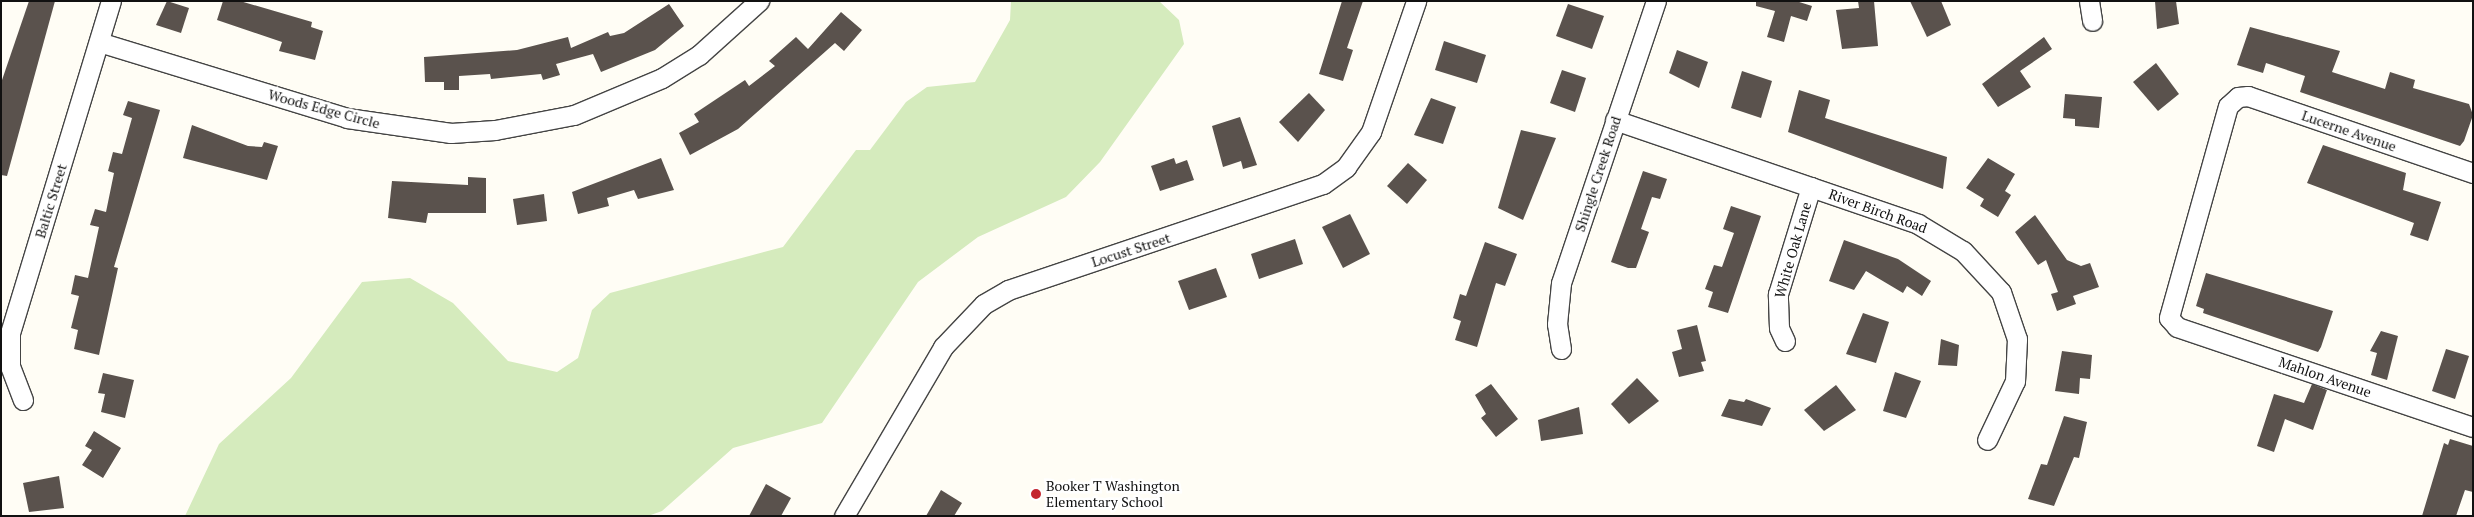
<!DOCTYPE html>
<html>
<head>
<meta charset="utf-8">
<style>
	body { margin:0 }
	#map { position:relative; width:2474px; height:517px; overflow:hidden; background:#fffdf5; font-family:"PT Serif",serif }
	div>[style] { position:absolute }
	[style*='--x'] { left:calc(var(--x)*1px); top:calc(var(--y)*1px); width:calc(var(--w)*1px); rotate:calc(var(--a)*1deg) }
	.green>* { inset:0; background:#d5ebbd }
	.building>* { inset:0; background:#5a524d }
	.roads { filter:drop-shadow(1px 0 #444) drop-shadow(-1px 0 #444) drop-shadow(0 1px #444) drop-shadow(0 -1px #444) }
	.street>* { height:19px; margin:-9.5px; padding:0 9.5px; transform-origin:9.5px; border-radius:9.5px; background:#fff }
	.dots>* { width:14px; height:14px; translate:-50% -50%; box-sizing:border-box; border:2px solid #fff; border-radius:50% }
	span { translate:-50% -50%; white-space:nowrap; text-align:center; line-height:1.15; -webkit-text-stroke:5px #fff; paint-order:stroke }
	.street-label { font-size:14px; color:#111 }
	.poi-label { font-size:14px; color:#111 }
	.left { translate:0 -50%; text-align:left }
	.frame { position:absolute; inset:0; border:2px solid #111; pointer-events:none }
</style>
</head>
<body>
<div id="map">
	<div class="green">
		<div style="clip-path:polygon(1011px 1px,1159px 1px,1179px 20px,1184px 44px,1100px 162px,1066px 197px,978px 237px,918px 282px,822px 423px,733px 448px,662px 511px,648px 516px,185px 516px,219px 444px,291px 378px,362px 282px,410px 278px,453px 303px,508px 361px,557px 372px,578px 358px,592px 310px,610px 293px,783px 247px,856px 150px,870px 150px,906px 102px,927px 87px,975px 82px,1010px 20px)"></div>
	</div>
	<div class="building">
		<div style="clip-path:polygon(29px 1px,55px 1px,7px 176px,1px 175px,1px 83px)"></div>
		<div style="clip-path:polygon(167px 1px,189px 8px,181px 33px,156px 25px)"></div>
		<div style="clip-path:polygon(223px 1px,240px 1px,312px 22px,311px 27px,323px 31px,315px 60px,279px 51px,282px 42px,217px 20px)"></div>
		<div style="clip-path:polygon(1342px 1px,1363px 1px,1347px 48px,1353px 50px,1343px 81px,1319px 74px)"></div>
		<div style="clip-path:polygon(1756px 1px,1796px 1px,1812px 6px,1807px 21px,1791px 16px,1784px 42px,1767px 37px,1775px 11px,1756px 6px)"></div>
		<div style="clip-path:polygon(1858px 1px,1874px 1px,1878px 46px,1842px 49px,1836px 10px,1859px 8px)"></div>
		<div style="clip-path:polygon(1910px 1px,1941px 1px,1951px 25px,1927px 37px)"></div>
		<div style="clip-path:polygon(2155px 1px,2176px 1px,2179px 24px,2157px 29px)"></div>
		<div style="clip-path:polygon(669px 4px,684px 26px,655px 50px,601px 72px,593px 54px,556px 64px,560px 75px,543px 80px,541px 74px,491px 79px,490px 74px,459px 76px,459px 90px,444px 90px,444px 82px,425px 82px,424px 57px,517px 50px,568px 37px,571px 48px,608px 32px,610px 36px,624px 33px)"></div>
		<div style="clip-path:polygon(1568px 4px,1604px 16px,1592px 49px,1556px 36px)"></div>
		<div style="clip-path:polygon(841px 12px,862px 30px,844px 51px,835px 43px,738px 129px,690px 155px,679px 133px,699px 122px,694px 114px,745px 80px,749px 86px,775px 66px,769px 61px,796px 37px,808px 49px)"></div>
		<div style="clip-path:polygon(2250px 27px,2340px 51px,2332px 72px,2385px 89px,2390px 72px,2415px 80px,2413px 88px,2469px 104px,2473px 115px,2464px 141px,2460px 146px,2300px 92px,2305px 76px,2266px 63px,2263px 73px,2237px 65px)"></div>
		<div style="clip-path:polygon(2044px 37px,2052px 49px,2020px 71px,2031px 87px,1998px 107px,1982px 84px)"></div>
		<div style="clip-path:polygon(1444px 41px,1486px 55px,1477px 83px,1435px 70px)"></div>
		<div style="clip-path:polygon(1677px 50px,1708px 62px,1699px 88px,1669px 73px)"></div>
		<div style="clip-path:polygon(2156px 63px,2179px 94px,2158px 111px,2133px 82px)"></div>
		<div style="clip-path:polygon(1562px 70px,1586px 78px,1575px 112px,1550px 103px)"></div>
		<div style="clip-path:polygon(1742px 71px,1772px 81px,1761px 118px,1731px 108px)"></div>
		<div style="clip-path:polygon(1799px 90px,1830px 100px,1825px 118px,1947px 157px,1943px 189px,1788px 132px)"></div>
		<div style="clip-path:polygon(1309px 93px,1325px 110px,1298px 142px,1279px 122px)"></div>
		<div style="clip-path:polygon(2065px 94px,2102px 97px,2099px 128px,2075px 126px,2075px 119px,2063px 118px)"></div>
		<div style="clip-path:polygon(1431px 98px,1456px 107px,1443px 144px,1414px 135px)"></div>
		<div style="clip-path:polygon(128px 101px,160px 110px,114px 267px,118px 268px,99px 355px,74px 349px,78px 330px,71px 328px,79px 296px,71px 294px,75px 275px,88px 278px,99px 227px,90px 225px,95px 209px,106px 212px,114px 173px,108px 171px,113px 152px,122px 154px,132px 118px,123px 115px)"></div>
		<div style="clip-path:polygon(1240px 117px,1257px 165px,1243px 169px,1241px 161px,1223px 167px,1212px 126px)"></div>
		<div style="clip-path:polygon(192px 125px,248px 146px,262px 147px,264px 142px,278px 146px,267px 180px,183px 158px)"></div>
		<div style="clip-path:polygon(1521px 130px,1556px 138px,1523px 220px,1498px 208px)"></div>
		<div style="clip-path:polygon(2323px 145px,2406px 173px,2403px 190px,2441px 202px,2428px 241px,2410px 235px,2414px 223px,2307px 183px)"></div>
		<div style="clip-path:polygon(661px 158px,674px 190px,638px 199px,634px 190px,607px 198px,609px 206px,578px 214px,572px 192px)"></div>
		<div style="clip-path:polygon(1174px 158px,1176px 164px,1187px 160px,1194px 180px,1160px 191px,1151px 166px)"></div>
		<div style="clip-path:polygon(1988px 158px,2015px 174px,2005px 191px,2011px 195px,1998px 217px,1980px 206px,1984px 199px,1966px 188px)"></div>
		<div style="clip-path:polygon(1408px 163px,1427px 180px,1407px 204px,1387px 186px)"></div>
		<div style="clip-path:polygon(1643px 171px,1667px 179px,1660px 199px,1652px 197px,1641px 229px,1649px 232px,1636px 268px,1628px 268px,1611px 262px)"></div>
		<div style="clip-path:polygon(468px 177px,486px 178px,486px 213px,428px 213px,426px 223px,388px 218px,392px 181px,468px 185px)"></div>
		<div style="clip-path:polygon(544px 194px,547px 221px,517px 225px,513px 199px)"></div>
		<div style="clip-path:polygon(1731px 206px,1761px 216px,1728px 313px,1708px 307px,1713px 292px,1705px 289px,1714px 265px,1722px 267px,1734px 233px,1723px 229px)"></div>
		<div style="clip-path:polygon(1350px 214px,1370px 254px,1343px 268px,1322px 227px)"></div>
		<div style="clip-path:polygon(2035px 215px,2067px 260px,2081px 266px,2090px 263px,2099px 287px,2073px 296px,2076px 304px,2057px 311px,2051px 294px,2058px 292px,2046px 260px,2038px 265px,2015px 232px)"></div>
		<div style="clip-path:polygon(1295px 239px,1303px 264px,1259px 279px,1251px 254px)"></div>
		<div style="clip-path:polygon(1844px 240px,1898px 259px,1931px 281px,1922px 296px,1907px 286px,1903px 293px,1866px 271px,1854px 290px,1829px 281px)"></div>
		<div style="clip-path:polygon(1485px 242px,1517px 254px,1505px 286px,1496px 283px,1477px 347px,1455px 340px,1461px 321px,1453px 318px,1460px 294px,1466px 296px)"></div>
		<div style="clip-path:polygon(1216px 268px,1227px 297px,1189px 310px,1178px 281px)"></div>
		<div style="clip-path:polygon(2206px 273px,2333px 311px,2321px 347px,2318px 352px,2203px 313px,2204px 309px,2196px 306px)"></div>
		<div style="clip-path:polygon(1863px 313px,1889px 322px,1876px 363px,1846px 354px)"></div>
		<div style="clip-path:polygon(1697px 325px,1706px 361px,1701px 362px,1704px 371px,1679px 377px,1672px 352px,1682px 349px,1677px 330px)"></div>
		<div style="clip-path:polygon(2381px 331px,2398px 336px,2387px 380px,2371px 375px,2377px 353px,2370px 351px)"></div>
		<div style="clip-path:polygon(1941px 339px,1959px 345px,1957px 366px,1938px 365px)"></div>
		<div style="clip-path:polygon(2446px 349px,2469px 356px,2455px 399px,2432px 391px)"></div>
		<div style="clip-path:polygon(2062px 351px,2092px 355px,2090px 379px,2080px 378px,2079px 394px,2055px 391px)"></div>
		<div style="clip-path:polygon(1895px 372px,1921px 381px,1906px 418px,1883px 411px)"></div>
		<div style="clip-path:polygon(103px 373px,134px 380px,125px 418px,101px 412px,105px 394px,98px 393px)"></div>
		<div style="clip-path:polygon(1637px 378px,1659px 401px,1629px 424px,1611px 404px)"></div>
		<div style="clip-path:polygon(1491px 384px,1518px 419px,1496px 437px,1481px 418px,1486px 414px,1475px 395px)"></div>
		<div style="clip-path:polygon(2312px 384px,2327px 390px,2313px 430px,2285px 419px,2274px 452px,2257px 446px,2274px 394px,2304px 403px)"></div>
		<div style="clip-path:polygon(1836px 385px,1856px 410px,1824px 431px,1804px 410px)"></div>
		<div style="clip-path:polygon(1729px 399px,1744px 402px,1746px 399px,1771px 408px,1762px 426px,1721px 416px)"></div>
		<div style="clip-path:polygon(1579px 407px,1583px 434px,1541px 441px,1538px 420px)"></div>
		<div style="clip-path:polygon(2064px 416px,2087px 422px,2079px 458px,2074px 457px,2054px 506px,2028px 499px,2041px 464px,2047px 465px)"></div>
		<div style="clip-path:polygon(94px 431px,121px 448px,103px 478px,82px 465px,92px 450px,85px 446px)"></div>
		<div style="clip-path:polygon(2450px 439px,2473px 446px,2473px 492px,2465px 490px,2456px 516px,2422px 516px,2444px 443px,2448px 445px)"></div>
		<div style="clip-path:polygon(59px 476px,64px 508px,29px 512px,23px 483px)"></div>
		<div style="clip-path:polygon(766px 484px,791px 498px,781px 516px,749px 516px)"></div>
		<div style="clip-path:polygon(941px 490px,962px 503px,954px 516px,926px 516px)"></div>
	</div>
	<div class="roads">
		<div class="street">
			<div style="--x:2089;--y:1;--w:20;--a:81"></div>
			<div style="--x:99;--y:42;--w:259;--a:17"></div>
			<div style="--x:347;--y:118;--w:105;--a:8.2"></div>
			<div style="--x:451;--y:133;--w:44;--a:-3.9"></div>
			<div style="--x:495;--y:130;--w:80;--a:-10.8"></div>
			<div style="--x:574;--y:115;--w:95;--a:-22.8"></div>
			<div style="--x:662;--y:78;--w:44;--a:-31.9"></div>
			<div style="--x:699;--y:55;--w:81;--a:-42"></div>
			<div style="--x:1615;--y:120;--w:320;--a:18.9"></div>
			<div style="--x:1918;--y:224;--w:52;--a:31"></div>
			<div style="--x:1963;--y:251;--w:56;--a:47.2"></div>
			<div style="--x:2001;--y:292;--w:50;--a:71.2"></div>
			<div style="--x:2017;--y:339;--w:42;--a:92.7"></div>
			<div style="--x:2015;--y:381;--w:65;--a:115.4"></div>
			<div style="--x:2473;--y:173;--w:238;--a:-161.1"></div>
			<div style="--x:2248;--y:96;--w:10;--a:174"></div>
			<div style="--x:2238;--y:97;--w:13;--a:138"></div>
			<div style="--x:2228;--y:106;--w:220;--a:105.6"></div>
			<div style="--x:2169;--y:318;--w:12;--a:48"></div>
			<div style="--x:2177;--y:327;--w:312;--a:18.7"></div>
			<div style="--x:1785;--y:341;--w:14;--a:-115"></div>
			<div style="--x:1779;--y:328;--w:34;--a:-92"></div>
			<div style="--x:1778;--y:294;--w:112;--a:-72.9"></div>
			<div style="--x:1561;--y:349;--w:25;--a:-99"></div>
			<div style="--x:1557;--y:324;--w:41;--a:-84.4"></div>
			<div style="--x:1561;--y:283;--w:298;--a:-71.4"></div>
			<div style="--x:23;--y:400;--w:36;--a:-111"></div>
			<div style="--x:10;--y:366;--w:33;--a:-90"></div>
			<div style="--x:10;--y:333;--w:347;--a:-73.1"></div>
			<div style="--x:844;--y:516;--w:196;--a:-59.6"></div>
			<div style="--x:943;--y:347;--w:59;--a:-46.4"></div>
			<div style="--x:984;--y:304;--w:28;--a:-30"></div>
			<div style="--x:1008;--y:290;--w:332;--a:-18.6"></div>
			<div style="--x:1323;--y:184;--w:29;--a:-36"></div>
			<div style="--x:1346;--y:167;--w:43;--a:-54.5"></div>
			<div style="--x:1371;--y:132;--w:139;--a:-71"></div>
		</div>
	</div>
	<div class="dots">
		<div style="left:1036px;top:494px;background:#c4262e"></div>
	</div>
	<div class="street-label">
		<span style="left:324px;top:109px;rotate:15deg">Woods Edge Circle</span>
		<span style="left:2349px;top:131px;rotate:19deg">Lucerne Avenue</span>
		<span style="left:1598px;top:174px;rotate:-72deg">Shingle Creek Road</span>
		<span style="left:51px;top:201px;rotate:-73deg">Baltic Street</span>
		<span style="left:1878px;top:211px;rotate:20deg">River Birch Road</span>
		<span style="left:1131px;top:250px;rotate:-18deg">Locust Street</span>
		<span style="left:1793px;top:250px;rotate:-74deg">White Oak Lane</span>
		<span style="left:2325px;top:377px;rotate:19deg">Mahlon Avenue</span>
	</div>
	<div class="poi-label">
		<span class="left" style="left:1046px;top:494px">Booker T Washington<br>Elementary School</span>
	</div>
	<div class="frame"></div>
</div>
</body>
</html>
